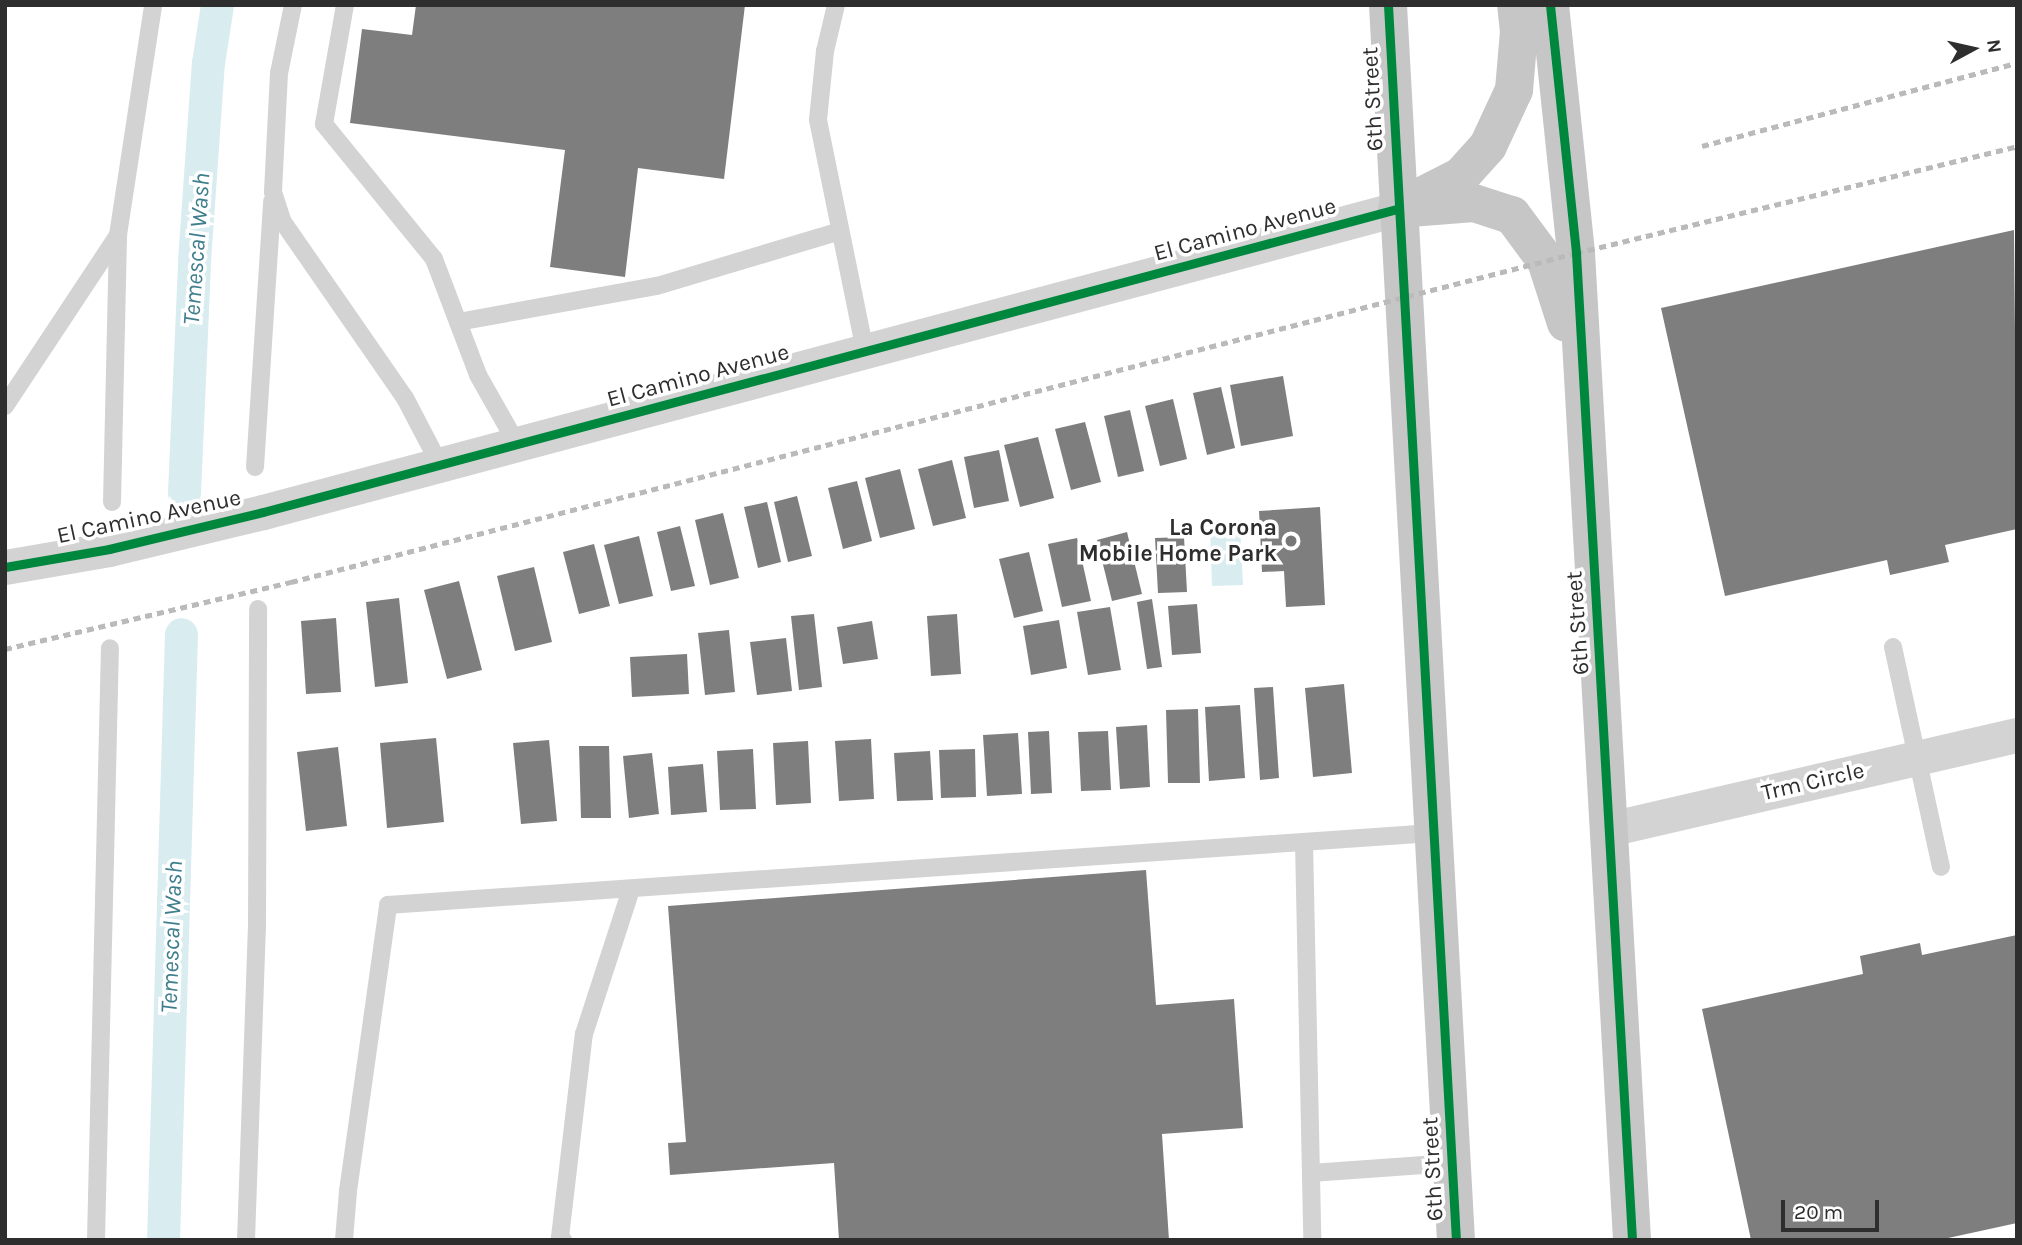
<!DOCTYPE html>
<html>
<head>
<meta charset="utf-8">
<style>
	body { margin:0 }
	#map { position:relative; width:2022px; height:1245px; overflow:hidden; background:#fff; font-family:Karla,sans-serif }
	div>[style] { position:absolute }
	[style*='--x'] { left:calc(var(--x)*1px); top:calc(var(--y)*1px); width:calc(var(--w)*1px); rotate:calc(var(--a)*1deg) }
	.water>* { inset:0; background:#d9ecf0 }
	.canal>* { height:33px; margin:-16.5px; padding:0 16.5px; transform-origin:16.5px; border-radius:16.5px; background:#d9ecf0 }
	.building>* { inset:0; background:#7e7e7e }
	.service>* { height:18px; margin:-9px; padding:0 9px; transform-origin:9px; border-radius:9px; background:#d3d3d3 }
	.minor>* { height:35px; margin:-17.5px; padding:0 17.5px; transform-origin:17.5px; border-radius:17.5px; background:#d3d3d3 }
	.primary>* { height:38px; margin:-19px; padding:0 19px; transform-origin:19px; border-radius:19px; background:#c6c6c6 }
	.rail>* { height:5px; margin-top:-2.5px; transform-origin:0; background:repeating-linear-gradient(90deg,#bababa 0 7px,transparent 0 12px) }
	.cycleway>* { height:9px; margin:-4.5px; padding:0 4.5px; transform-origin:4.5px; border-radius:4.5px; background:#00873e }
	.dots>* { width:19px; height:19px; translate:-50% -50%; box-sizing:border-box; border:4px solid #fff; border-radius:50% }
	span { translate:-50% -50%; white-space:nowrap; text-align:center; line-height:1.15; -webkit-text-stroke:7px #fff; paint-order:stroke }
	.street-label { font-size:23px; color:#2e2e2e }
	.poi-label { font-size:23px; color:#2e2e2e; font-weight:700 }
	.right { translate:-100% -50%; text-align:right }
	.water-label { font-size:24px; color:#3f7e8d; font-style:italic }
	.frame { position:absolute; inset:0; border:7px solid #2e2e2e; pointer-events:none }
	.north { position:absolute; left:1938px; top:14px; width:70px; height:70px; -webkit-text-stroke:5px #fff; paint-order:stroke; rotate:82deg; font-size:19px; font-weight:700; line-height:28px; text-align:center; color:#2e2e2e }
	.north::after { content:''; display:block; margin:auto; width:24px; height:32px; background:#2e2e2e; clip-path:polygon(50% 0,100% 100%,50% 72%,0 100%) }
	.scale { position:absolute; left:1781px; top:1200px; width:98px; height:32px; box-sizing:border-box; border:4px solid #2e2e2e; border-top:0; padding-left:9px; font-size:21px; line-height:24px; white-space:nowrap; color:#2e2e2e; -webkit-text-stroke:5px #fff; paint-order:stroke }
</style>
</head>
<body>
<div id="map">
	<div class="water">
		<div style="clip-path:polygon(1240px 524px,1243px 585px,1212px 586px,1210px 526px)"></div>
	</div>
	<div class="canal">
		<div style="--x:184;--y:493;--w:232;--a:-87.5"></div>
		<div style="--x:194;--y:261;--w:198;--a:-86"></div>
		<div style="--x:208;--y:63;--w:59;--a:-81.2"></div>
		<div style="--x:163;--y:1240;--w:606;--a:-88.3"></div>
	</div>
	<div class="building">
		<div style="clip-path:polygon(416px 5px,745px 5px,724px 179px,638px 168px,625px 277px,550px 267px,565px 150px,350px 123px,362px 29px,412px 35px)"></div>
		<div style="clip-path:polygon(2014px 230px,2017px 529px,1945px 545px,1949px 562px,1890px 575px,1887px 560px,1725px 596px,1661px 308px)"></div>
		<div style="clip-path:polygon(1283px 376px,1293px 436px,1241px 446px,1230px 385px)"></div>
		<div style="clip-path:polygon(1221px 387px,1235px 448px,1207px 455px,1193px 393px)"></div>
		<div style="clip-path:polygon(1173px 399px,1187px 459px,1160px 466px,1145px 406px)"></div>
		<div style="clip-path:polygon(1130px 410px,1144px 471px,1118px 477px,1104px 416px)"></div>
		<div style="clip-path:polygon(1085px 422px,1101px 482px,1071px 490px,1055px 429px)"></div>
		<div style="clip-path:polygon(1038px 437px,1054px 498px,1020px 507px,1004px 445px)"></div>
		<div style="clip-path:polygon(999px 450px,1009px 501px,974px 508px,964px 457px)"></div>
		<div style="clip-path:polygon(952px 460px,966px 518px,933px 526px,918px 469px)"></div>
		<div style="clip-path:polygon(900px 469px,915px 529px,880px 538px,865px 478px)"></div>
		<div style="clip-path:polygon(857px 481px,872px 541px,843px 549px,828px 488px)"></div>
		<div style="clip-path:polygon(797px 496px,812px 556px,788px 562px,774px 502px)"></div>
		<div style="clip-path:polygon(767px 502px,781px 562px,758px 568px,744px 507px)"></div>
		<div style="clip-path:polygon(1320px 507px,1325px 605px,1286px 607px,1284px 571px,1262px 572px,1259px 511px)"></div>
		<div style="clip-path:polygon(723px 513px,739px 578px,710px 585px,695px 520px)"></div>
		<div style="clip-path:polygon(680px 526px,695px 586px,671px 591px,657px 532px)"></div>
		<div style="clip-path:polygon(1127px 532px,1142px 594px,1112px 601px,1097px 540px)"></div>
		<div style="clip-path:polygon(639px 536px,653px 596px,619px 604px,604px 545px)"></div>
		<div style="clip-path:polygon(1184px 537px,1187px 592px,1158px 593px,1155px 538px)"></div>
		<div style="clip-path:polygon(1077px 538px,1091px 601px,1062px 607px,1048px 544px)"></div>
		<div style="clip-path:polygon(594px 544px,610px 606px,579px 614px,563px 552px)"></div>
		<div style="clip-path:polygon(1029px 552px,1043px 611px,1014px 618px,999px 559px)"></div>
		<div style="clip-path:polygon(534px 567px,552px 642px,515px 651px,497px 576px)"></div>
		<div style="clip-path:polygon(459px 581px,482px 670px,447px 679px,424px 590px)"></div>
		<div style="clip-path:polygon(399px 598px,408px 683px,375px 687px,366px 602px)"></div>
		<div style="clip-path:polygon(1152px 599px,1162px 667px,1147px 669px,1137px 602px)"></div>
		<div style="clip-path:polygon(1197px 604px,1201px 653px,1172px 655px,1168px 606px)"></div>
		<div style="clip-path:polygon(1110px 607px,1121px 670px,1088px 675px,1077px 612px)"></div>
		<div style="clip-path:polygon(814px 614px,822px 687px,799px 690px,791px 616px)"></div>
		<div style="clip-path:polygon(957px 614px,961px 674px,931px 676px,927px 616px)"></div>
		<div style="clip-path:polygon(336px 618px,341px 692px,306px 694px,301px 621px)"></div>
		<div style="clip-path:polygon(1059px 620px,1067px 668px,1031px 675px,1023px 626px)"></div>
		<div style="clip-path:polygon(872px 621px,878px 659px,843px 664px,837px 627px)"></div>
		<div style="clip-path:polygon(729px 630px,735px 692px,705px 695px,698px 633px)"></div>
		<div style="clip-path:polygon(786px 638px,792px 691px,757px 695px,750px 642px)"></div>
		<div style="clip-path:polygon(687px 654px,689px 694px,632px 697px,630px 657px)"></div>
		<div style="clip-path:polygon(1344px 684px,1352px 773px,1313px 777px,1305px 688px)"></div>
		<div style="clip-path:polygon(1273px 687px,1279px 778px,1260px 780px,1254px 688px)"></div>
		<div style="clip-path:polygon(1240px 705px,1245px 778px,1209px 781px,1205px 707px)"></div>
		<div style="clip-path:polygon(1198px 709px,1200px 783px,1168px 783px,1166px 710px)"></div>
		<div style="clip-path:polygon(1147px 725px,1150px 787px,1120px 789px,1116px 727px)"></div>
		<div style="clip-path:polygon(1049px 731px,1052px 793px,1031px 794px,1028px 732px)"></div>
		<div style="clip-path:polygon(1108px 731px,1111px 790px,1081px 791px,1078px 732px)"></div>
		<div style="clip-path:polygon(1018px 733px,1022px 794px,987px 796px,983px 735px)"></div>
		<div style="clip-path:polygon(436px 738px,444px 822px,387px 828px,380px 743px)"></div>
		<div style="clip-path:polygon(871px 739px,874px 799px,839px 801px,835px 741px)"></div>
		<div style="clip-path:polygon(549px 740px,557px 821px,521px 824px,513px 743px)"></div>
		<div style="clip-path:polygon(808px 741px,811px 803px,776px 805px,773px 743px)"></div>
		<div style="clip-path:polygon(579px 746px,609px 746px,611px 818px,581px 818px)"></div>
		<div style="clip-path:polygon(338px 747px,347px 826px,306px 831px,297px 752px)"></div>
		<div style="clip-path:polygon(753px 749px,756px 809px,720px 810px,717px 751px)"></div>
		<div style="clip-path:polygon(975px 749px,976px 797px,941px 798px,939px 750px)"></div>
		<div style="clip-path:polygon(930px 751px,933px 800px,897px 801px,894px 753px)"></div>
		<div style="clip-path:polygon(652px 753px,659px 814px,629px 818px,623px 756px)"></div>
		<div style="clip-path:polygon(703px 764px,707px 812px,671px 815px,668px 767px)"></div>
		<div style="clip-path:polygon(1146px 870px,1156px 1005px,1234px 999px,1243px 1128px,1162px 1134px,1169px 1240px,839px 1240px,834px 1163px,670px 1175px,668px 1143px,686px 1142px,668px 906px)"></div>
		<div style="clip-path:polygon(2017px 935px,2017px 1223px,1939px 1240px,1751px 1240px,1702px 1009px,1863px 974px,1860px 956px,1920px 943px,1922px 955px)"></div>
	</div>
	<div class="service">
		<div style="--x:293;--y:5;--w:69;--a:101.6"></div>
		<div style="--x:279;--y:73;--w:119;--a:92.9"></div>
		<div style="--x:273;--y:192;--w:32;--a:72"></div>
		<div style="--x:283;--y:222;--w:214;--a:55.3"></div>
		<div style="--x:405;--y:398;--w:76;--a:62.4"></div>
		<div style="--x:345;--y:5;--w:121;--a:100"></div>
		<div style="--x:324;--y:124;--w:174;--a:50.8"></div>
		<div style="--x:434;--y:259;--w:124;--a:69.2"></div>
		<div style="--x:478;--y:375;--w:79;--a:60.5"></div>
		<div style="--x:836;--y:5;--w:47;--a:103.4"></div>
		<div style="--x:825;--y:51;--w:69;--a:95.8"></div>
		<div style="--x:818;--y:120;--w:237;--a:78.5"></div>
		<div style="--x:458;--y:322;--w:202;--a:-10.3"></div>
		<div style="--x:657;--y:286;--w:191;--a:-16.7"></div>
		<div style="--x:5;--y:406;--w:205;--a:-56.5"></div>
		<div style="--x:118;--y:235;--w:233;--a:-81.3"></div>
		<div style="--x:255;--y:467;--w:266;--a:-86.3"></div>
		<div style="--x:112;--y:502;--w:267;--a:-88.7"></div>
		<div style="--x:1893;--y:647;--w:225;--a:77.7"></div>
		<div style="--x:1304;--y:842;--w:398;--a:88.8"></div>
		<div style="--x:1311;--y:1173;--w:141;--a:-4.1"></div>
		<div style="--x:96;--y:1240;--w:592;--a:-88.65"></div>
		<div style="--x:246;--y:1240;--w:313;--a:-88"></div>
		<div style="--x:257;--y:927;--w:318;--a:-89.8"></div>
		<div style="--x:344;--y:1240;--w:49;--a:-85.3"></div>
		<div style="--x:348;--y:1191;--w:289;--a:-82"></div>
		<div style="--x:388;--y:905;--w:1047;--a:-3.94"></div>
		<div style="--x:563;--y:1240;--w:4;--a:-135"></div>
		<div style="--x:560;--y:1237;--w:204;--a:-83.3"></div>
		<div style="--x:584;--y:1034;--w:152;--a:-72"></div>
	</div>
	<div class="minor">
		<div style="--x:5;--y:567;--w:106;--a:-9.8"></div>
		<div style="--x:109;--y:549;--w:158;--a:-13.5"></div>
		<div style="--x:263;--y:512;--w:1174;--a:-14.96"></div>
		<div style="--x:1609;--y:829;--w:419;--a:-13"></div>
	</div>
	<div class="primary">
		<div style="--x:1388;--y:5;--w:1237;--a:86.85"></div>
		<div style="--x:1550;--y:5;--w:249;--a:84"></div>
		<div style="--x:1576;--y:253;--w:989;--a:86.75"></div>
		<div style="--x:1414;--y:200;--w:53;--a:-27.1"></div>
		<div style="--x:1461;--y:176;--w:40;--a:-48"></div>
		<div style="--x:1488;--y:146;--w:62;--a:-65.1"></div>
		<div style="--x:1514;--y:90;--w:58;--a:-85.1"></div>
		<div style="--x:1519;--y:32;--w:27;--a:-96"></div>
		<div style="--x:1397;--y:209;--w:77;--a:-4.5"></div>
		<div style="--x:1474;--y:203;--w:40;--a:18"></div>
		<div style="--x:1512;--y:215;--w:57;--a:53.5"></div>
		<div style="--x:1546;--y:261;--w:65;--a:72.1"></div>
	</div>
	<div class="rail">
		<div style="--x:1702;--y:146;--w:326;--a:-14.8"></div>
		<div style="--x:5;--y:649;--w:294;--a:-13.2"></div>
		<div style="--x:291;--y:582;--w:1326;--a:-14.36"></div>
		<div style="--x:1576;--y:253;--w:454;--a:-13.6"></div>
	</div>
	<div class="cycleway">
		<div style="--x:1388;--y:5;--w:1237;--a:86.85"></div>
		<div style="--x:1550;--y:5;--w:249;--a:84"></div>
		<div style="--x:1576;--y:253;--w:989;--a:86.75"></div>
		<div style="--x:5;--y:567;--w:106;--a:-9.8"></div>
		<div style="--x:109;--y:549;--w:158;--a:-13.5"></div>
		<div style="--x:263;--y:512;--w:1174;--a:-14.96"></div>
	</div>
	<div class="dots">
		<div style="left:1291px;top:541px;background:#777"></div>
	</div>
	<div class="street-label">
		<span style="left:1373px;top:99px;rotate:-93deg">6th Street</span>
		<span style="left:1245px;top:230px;rotate:-15deg">El Camino Avenue</span>
		<span style="left:698px;top:376px;rotate:-15deg">El Camino Avenue</span>
		<span style="left:149px;top:517px;rotate:-12deg">El Camino Avenue</span>
		<span style="left:1578px;top:623px;rotate:-94deg">6th Street</span>
		<span style="left:1813px;top:782px;rotate:-13deg">Trm Circle</span>
		<span style="left:1433px;top:1169px;rotate:-93deg">6th Street</span>
	</div>
	<div class="poi-label">
		<span class="right" style="left:1277px;top:541px">La Corona<br>Mobile Home Park</span>
	</div>
	<div class="water-label">
		<span style="left:197px;top:249px;rotate:-86deg">Temescal Wash</span>
		<span style="left:172px;top:937px;rotate:-88deg">Temescal Wash</span>
	</div>
	<div class="frame"></div>
	<div class="north">N</div>
	<div class="scale">20 m</div>
</div>
</body>
</html>
